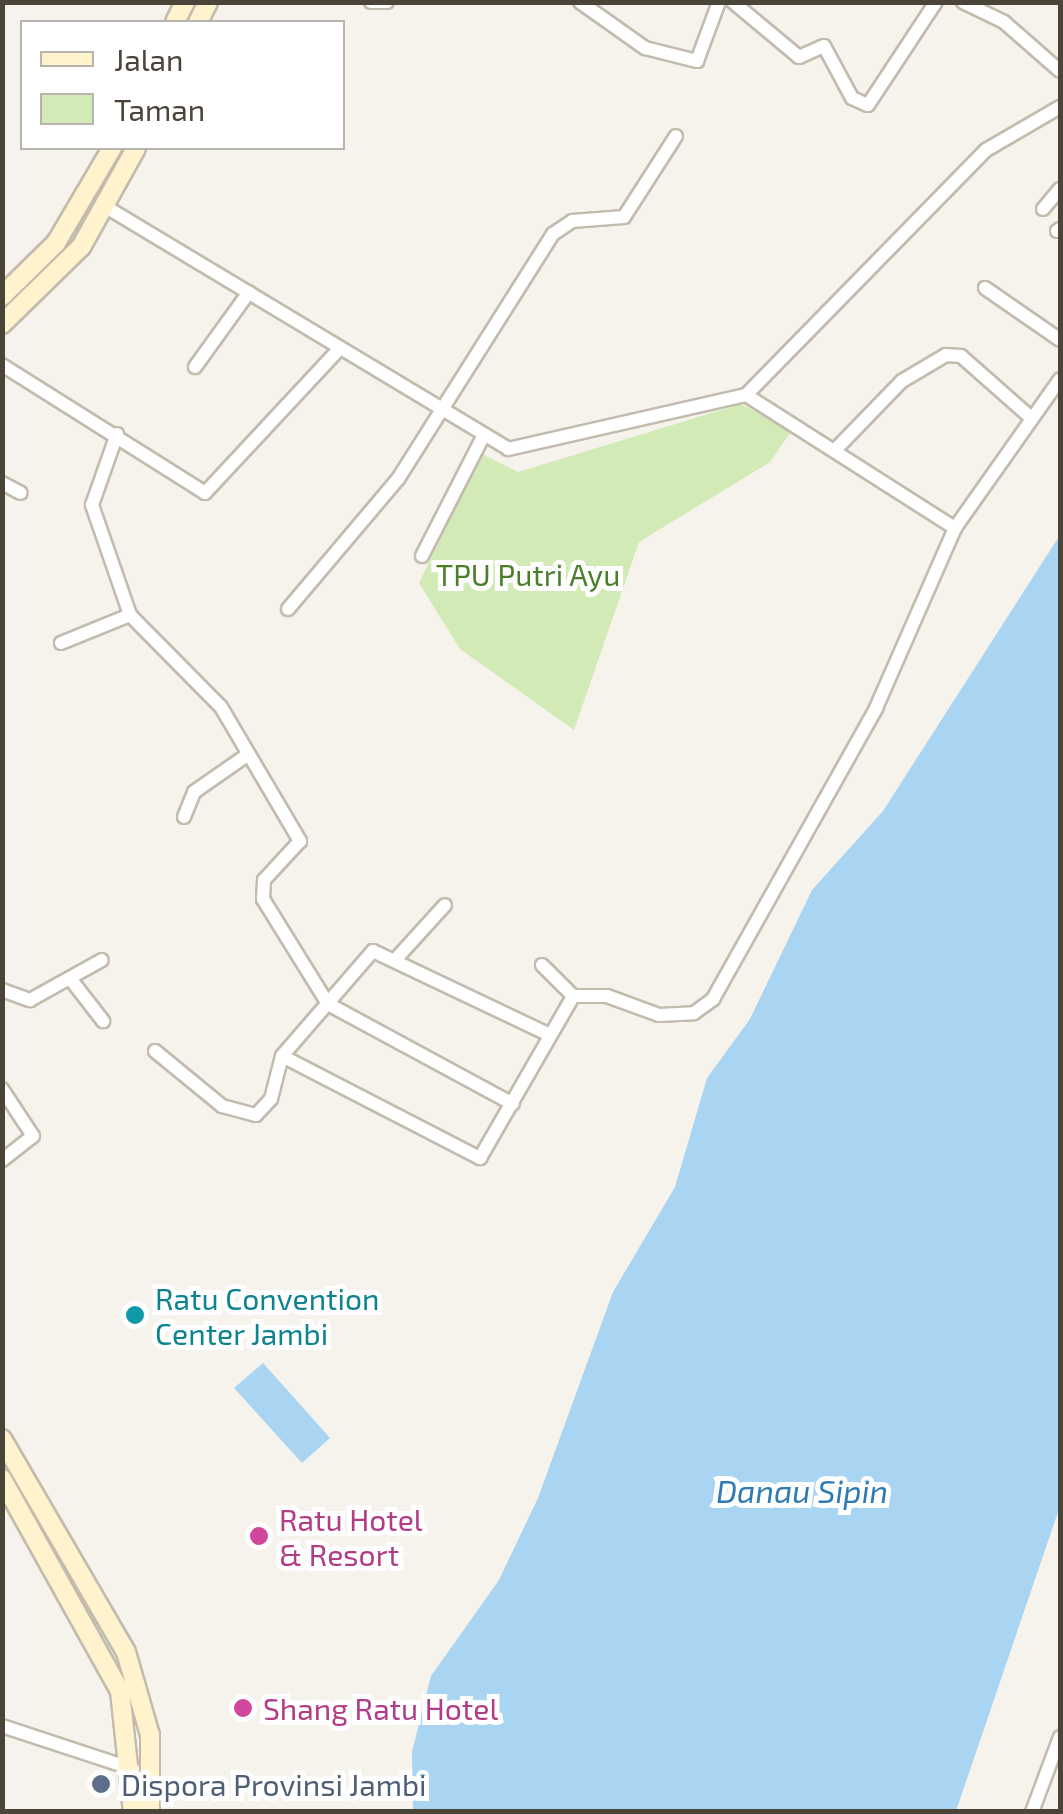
<!DOCTYPE html>
<html>
<head>
<meta charset="utf-8">
<style>
	body { margin:0 }
	#map { position:relative; width:1063px; height:1814px; overflow:hidden; background:#f6f3ec; font-family:"Exo 2",sans-serif }
	div>[style] { position:absolute }
	[style*='--x'] { left:calc(var(--x)*1px); top:calc(var(--y)*1px); width:calc(var(--w)*1px); rotate:calc(var(--a)*1deg) }
	.green>* { inset:0; background:#d2eab5 }
	.water>* { inset:0; background:#a9d4f2 }
	.roads { filter:drop-shadow(2px 0 #c2bbae) drop-shadow(-2px 0 #c2bbae) drop-shadow(0 2px #c2bbae) drop-shadow(0 -2px #c2bbae) }
	.minor>* { height:12px; margin:-6px; padding:0 6px; transform-origin:6px; border-radius:6px; background:#fff }
	.secondary>* { height:18px; margin:-9px; padding:0 9px; transform-origin:9px; border-radius:9px; background:#fff3cd }
	.dots>* { width:28px; height:28px; translate:-50% -50%; box-sizing:border-box; border:5px solid #fff; border-radius:50% }
	span { translate:-50% -50%; white-space:nowrap; text-align:center; line-height:1.15; -webkit-text-stroke:10px #fff; paint-order:stroke }
	.park-label { font-size:30px; color:#4a7f2a }
	.culture-label { font-size:30px; color:#0d838f }
	.left { translate:0 -50%; text-align:left }
	.hotel-label { font-size:30px; color:#b23c85 }
	.service-label { font-size:30px; color:#4e5e75 }
	.water-label { font-size:32px; color:#2e7ab2; font-style:italic }
	.frame { position:absolute; inset:0; border:5px solid #4b4439; pointer-events:none }
	.legend { position:absolute; left:20px; top:20px; width:325px; height:130px; box-sizing:border-box; background:#fff; border:2px solid #b7b4b0; margin:0; padding:12px 18px; list-style:none; font-size:30px; color:#4b4439 }
	.legend li { display:flex; align-items:center; gap:20px; height:50px }
	.legend b { width:50px; border:2px solid #b7b4b0 }
</style>
</head>
<body>
<div id="map">
	<div class="green">
		<div style="clip-path:polygon(741px 404px,792px 430px,770px 462px,639px 542px,574px 730px,460px 649px,419px 583px,482px 454px,518px 472px)"></div>
	</div>
	<div class="water">
		<div style="clip-path:polygon(1060px 535px,1060px 1506px,956px 1811px,413px 1811px,412px 1752px,431px 1676px,499px 1580px,538px 1498px,613px 1292px,675px 1187px,707px 1078px,750px 1019px,812px 890px,883px 811px)"></div>
		<div style="clip-path:polygon(263px 1363px,330px 1438px,302px 1463px,234px 1388px)"></div>
	</div>
	<div class="roads">
		<div class="minor">
			<div style="--x:371;--y:2;--w:16;--a:0"></div>
			<div style="--x:580;--y:2;--w:80;--a:35.3"></div>
			<div style="--x:645;--y:48;--w:54;--a:14"></div>
			<div style="--x:697;--y:61;--w:63;--a:-69.6"></div>
			<div style="--x:733;--y:2;--w:86;--a:39.8"></div>
			<div style="--x:799;--y:57;--w:27;--a:-24"></div>
			<div style="--x:824;--y:46;--w:59;--a:61.7"></div>
			<div style="--x:852;--y:98;--w:17;--a:24"></div>
			<div style="--x:868;--y:105;--w:123;--a:-56.6"></div>
			<div style="--x:963;--y:2;--w:46;--a:26"></div>
			<div style="--x:1004;--y:22;--w:74;--a:41.2"></div>
			<div style="--x:106;--y:207;--w:469;--a:31"></div>
			<div style="--x:508;--y:449;--w:244;--a:-12.8"></div>
			<div style="--x:746;--y:395;--w:248;--a:32.5"></div>
			<div style="--x:1043;--y:209;--w:26;--a:-50"></div>
			<div style="--x:1057;--y:231;--w:4;--a:-34"></div>
			<div style="--x:985;--y:288;--w:91;--a:34.7"></div>
			<div style="--x:2;--y:365;--w:240;--a:32.2"></div>
			<div style="--x:205;--y:493;--w:198;--a:-47"></div>
			<div style="--x:195;--y:367;--w:92;--a:-54.2"></div>
			<div style="--x:746;--y:395;--w:343;--a:-45.6"></div>
			<div style="--x:986;--y:150;--w:86;--a:-30.2"></div>
			<div style="--x:117;--y:434;--w:75;--a:109.4"></div>
			<div style="--x:92;--y:505;--w:116;--a:70.9"></div>
			<div style="--x:130;--y:615;--w:129;--a:45.3"></div>
			<div style="--x:221;--y:707;--w:156;--a:59.5"></div>
			<div style="--x:300;--y:841;--w:53;--a:132.7"></div>
			<div style="--x:264;--y:880;--w:19;--a:93"></div>
			<div style="--x:263;--y:899;--w:123;--a:58.2"></div>
			<div style="--x:328;--y:1004;--w:210;--a:28.4"></div>
			<div style="--x:838;--y:447;--w:92;--a:-45.9"></div>
			<div style="--x:902;--y:381;--w:51;--a:-30.6"></div>
			<div style="--x:946;--y:355;--w:15;--a:4"></div>
			<div style="--x:961;--y:356;--w:91;--a:41.4"></div>
			<div style="--x:2;--y:483;--w:21;--a:28"></div>
			<div style="--x:422;--y:556;--w:136;--a:-62.9"></div>
			<div style="--x:288;--y:609;--w:170;--a:-49.8"></div>
			<div style="--x:398;--y:479;--w:290;--a:-57.7"></div>
			<div style="--x:553;--y:234;--w:23;--a:-34"></div>
			<div style="--x:572;--y:221;--w:52;--a:-4.4"></div>
			<div style="--x:624;--y:217;--w:96;--a:-57.3"></div>
			<div style="--x:61;--y:643;--w:74;--a:-22.1"></div>
			<div style="--x:184;--y:817;--w:27;--a:-68"></div>
			<div style="--x:194;--y:792;--w:65;--a:-34.9"></div>
			<div style="--x:395;--y:960;--w:74;--a:-47.7"></div>
			<div style="--x:542;--y:965;--w:44;--a:45"></div>
			<div style="--x:573;--y:996;--w:34;--a:0"></div>
			<div style="--x:607;--y:996;--w:55;--a:20.1"></div>
			<div style="--x:659;--y:1015;--w:35;--a:-3"></div>
			<div style="--x:694;--y:1013;--w:24;--a:-36"></div>
			<div style="--x:713;--y:999;--w:334;--a:-60.7"></div>
			<div style="--x:876;--y:708;--w:197;--a:-66.3"></div>
			<div style="--x:955;--y:528;--w:182;--a:-54.8"></div>
			<div style="--x:72;--y:981;--w:51;--a:52.2"></div>
			<div style="--x:2;--y:990;--w:30;--a:20"></div>
			<div style="--x:30;--y:1000;--w:82;--a:-29.1"></div>
			<div style="--x:155;--y:1051;--w:87;--a:39.4"></div>
			<div style="--x:222;--y:1106;--w:35;--a:15"></div>
			<div style="--x:256;--y:1115;--w:22;--a:-47"></div>
			<div style="--x:271;--y:1099;--w:44;--a:-75.7"></div>
			<div style="--x:282;--y:1056;--w:139;--a:-49.1"></div>
			<div style="--x:373;--y:951;--w:194;--a:25.4"></div>
			<div style="--x:282;--y:1056;--w:223;--a:27.3"></div>
			<div style="--x:480;--y:1158;--w:187;--a:-60.1"></div>
			<div style="--x:2;--y:1089;--w:56;--a:56.6"></div>
			<div style="--x:33;--y:1136;--w:39;--a:142"></div>
			<div style="--x:2;--y:1726;--w:138;--a:18.2"></div>
			<div style="--x:1032;--y:1812;--w:80;--a:-69.5"></div>
		</div>
		<div class="secondary">
			<div style="--x:175;--y:22;--w:22;--a:-63"></div>
			<div style="--x:198;--y:22;--w:22;--a:-63"></div>
			<div style="--x:2;--y:296;--w:76;--a:-44.5"></div>
			<div style="--x:56;--y:243;--w:110;--a:-59.5"></div>
			<div style="--x:2;--y:324;--w:110;--a:-44.3"></div>
			<div style="--x:81;--y:247;--w:113;--a:-60.9"></div>
			<div style="--x:2;--y:1439;--w:246;--a:59.8"></div>
			<div style="--x:126;--y:1652;--w:86;--a:73.9"></div>
			<div style="--x:150;--y:1735;--w:77;--a:90"></div>
			<div style="--x:2;--y:1479;--w:243;--a:60.9"></div>
			<div style="--x:120;--y:1691;--w:122;--a:83.9"></div>
		</div>
	</div>
	<div class="dots">
		<div style="left:135px;top:1315px;background:#0f9aa8"></div>
		<div style="left:259px;top:1536px;background:#d1479c"></div>
		<div style="left:243px;top:1708px;background:#d1479c"></div>
		<div style="left:101px;top:1784px;background:#5c6f8a"></div>
	</div>
	<div class="park-label">
		<span style="left:528px;top:574px">TPU Putri Ayu</span>
	</div>
	<div class="culture-label">
		<span class="left" style="left:155px;top:1315px">Ratu Convention<br>Center Jambi</span>
	</div>
	<div class="hotel-label">
		<span class="left" style="left:279px;top:1536px">Ratu Hotel<br>&amp; Resort</span>
		<span class="left" style="left:263px;top:1708px">Shang Ratu Hotel</span>
	</div>
	<div class="service-label">
		<span class="left" style="left:121px;top:1784px">Dispora Provinsi Jambi</span>
	</div>
	<div class="water-label">
		<span style="left:802px;top:1490px">Danau Sipin</span>
	</div>
	<div class="frame"></div>
	<ul class="legend">
	<li><b style="height:12px;background:#fff3cd"></b>Jalan</li>
	<li><b style="height:28px;background:#d2eab5"></b>Taman</li>
	</ul>
</div>
</body>
</html>
